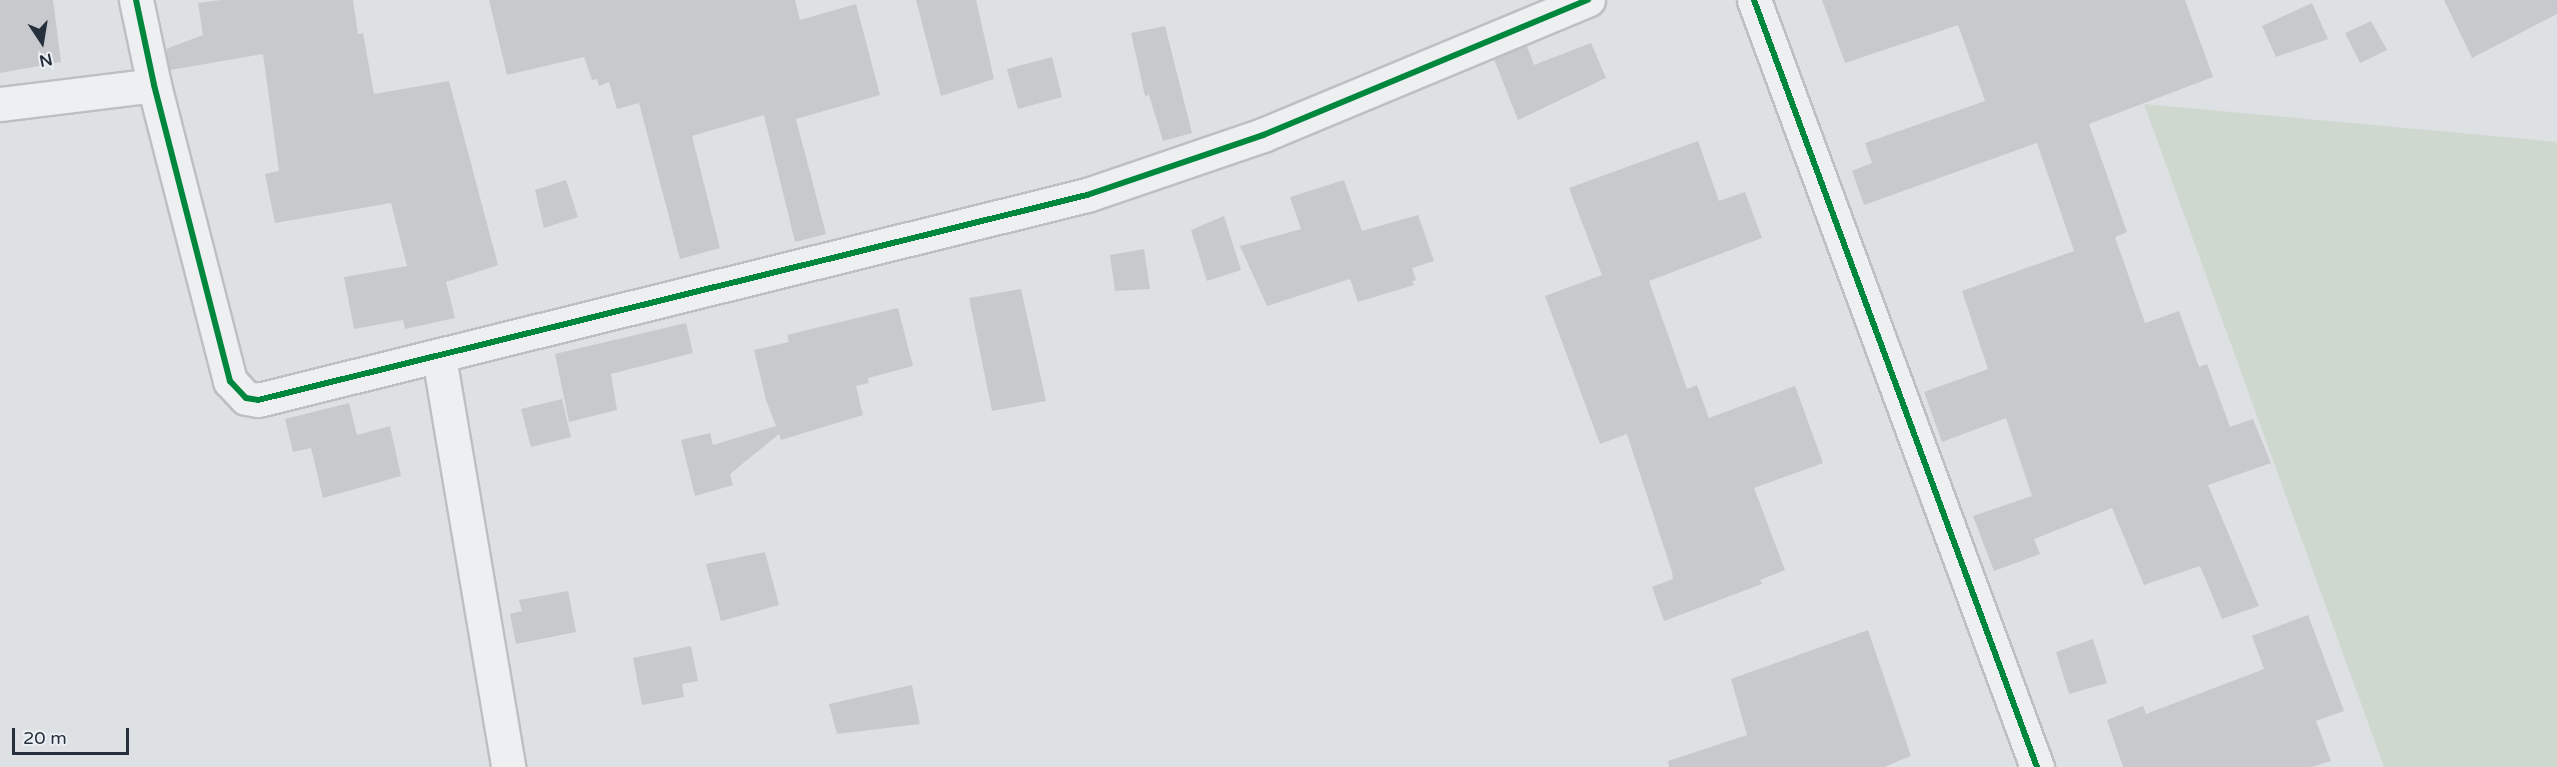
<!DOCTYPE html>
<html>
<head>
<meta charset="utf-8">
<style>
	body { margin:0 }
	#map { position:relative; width:2557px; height:767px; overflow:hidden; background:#dee1e4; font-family:"Varela Round",sans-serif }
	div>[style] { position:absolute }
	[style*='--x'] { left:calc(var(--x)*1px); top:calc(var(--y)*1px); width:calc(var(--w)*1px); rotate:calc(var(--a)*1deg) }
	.green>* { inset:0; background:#cfd8cf }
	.building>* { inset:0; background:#c7c9cc }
	.roads { filter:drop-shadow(2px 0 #bdbfc2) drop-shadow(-2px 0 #bdbfc2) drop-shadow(0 2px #bdbfc2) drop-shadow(0 -2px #bdbfc2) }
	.minor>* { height:33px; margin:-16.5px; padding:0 16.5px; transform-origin:16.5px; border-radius:16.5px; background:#eeeff1 }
	.cycleway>* { height:6px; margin:-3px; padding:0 3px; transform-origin:3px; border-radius:3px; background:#00873e }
	span { translate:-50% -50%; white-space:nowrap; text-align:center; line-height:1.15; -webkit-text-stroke:4.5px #ebf0f4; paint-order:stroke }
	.north { position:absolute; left:12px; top:12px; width:60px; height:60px; -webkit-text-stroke:4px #ebf0f4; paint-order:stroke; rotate:168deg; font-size:16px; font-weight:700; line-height:24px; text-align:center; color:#26303c }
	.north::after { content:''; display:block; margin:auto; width:21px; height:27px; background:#26303c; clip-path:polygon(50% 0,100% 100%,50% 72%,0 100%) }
	.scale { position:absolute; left:12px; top:728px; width:117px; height:27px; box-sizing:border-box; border:3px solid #26303c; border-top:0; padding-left:8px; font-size:18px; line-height:21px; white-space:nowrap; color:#26303c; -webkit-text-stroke:4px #ebf0f4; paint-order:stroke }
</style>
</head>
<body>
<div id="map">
	<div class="green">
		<div style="clip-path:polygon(2144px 104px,2557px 142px,2557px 767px,2384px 767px)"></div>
	</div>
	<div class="building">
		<div style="clip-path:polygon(0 0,53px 0,61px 62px,0 73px)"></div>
		<div style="clip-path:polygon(221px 0,353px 0,358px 34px,363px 33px,374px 94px,449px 81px,498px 265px,446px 282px,455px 318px,405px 329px,403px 320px,354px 329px,344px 277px,407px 266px,391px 203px,275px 223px,265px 174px,279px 171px,263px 54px,170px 70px,166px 49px,203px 35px,198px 3px)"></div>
		<div style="clip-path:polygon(489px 0,795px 0,800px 20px,856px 4px,880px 95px,796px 119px,826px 234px,795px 242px,764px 115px,692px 136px,720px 248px,680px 259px,639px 103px,617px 109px,609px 82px,599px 86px,597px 79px,592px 80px,584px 57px,507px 75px)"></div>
		<div style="clip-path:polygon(916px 0,976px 0,994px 79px,941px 96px)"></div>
		<div style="clip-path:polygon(1822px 0,2185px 0,2213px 77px,2089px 124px,2127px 232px,2115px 237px,2145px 323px,2179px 311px,2199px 367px,2207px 364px,2230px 427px,2253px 419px,2271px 463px,2208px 485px,2259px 606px,2222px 619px,2200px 566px,2144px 585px,2112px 508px,2034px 539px,2040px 554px,1994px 571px,1973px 516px,2032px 496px,2006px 418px,1942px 442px,1924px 392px,1988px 369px,1962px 291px,2074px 251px,2037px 143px,1864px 205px,1852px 171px,1872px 163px,1865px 143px,1985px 101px,1958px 25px,1845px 63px)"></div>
		<div style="clip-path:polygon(2444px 0,2557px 0,2557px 14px,2472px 58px)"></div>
		<div style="clip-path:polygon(2312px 3px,2328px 39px,2276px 57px,2262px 26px)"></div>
		<div style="clip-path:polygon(2371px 21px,2387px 50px,2360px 63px,2345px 33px)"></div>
		<div style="clip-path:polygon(1165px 26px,1192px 133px,1163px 141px,1149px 95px,1145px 96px,1131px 33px)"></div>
		<div style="clip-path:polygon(1591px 43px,1606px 78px,1518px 120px,1494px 59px,1527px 46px,1534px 65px)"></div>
		<div style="clip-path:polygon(1052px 57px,1062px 97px,1018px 109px,1007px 69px)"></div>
		<div style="clip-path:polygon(1698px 141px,1719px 201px,1745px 192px,1762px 238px,1649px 281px,1687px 389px,1697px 385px,1709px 418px,1795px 386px,1823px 463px,1754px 488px,1785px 570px,1760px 580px,1762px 584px,1664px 621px,1652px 587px,1673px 579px,1672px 572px,1627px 434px,1600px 444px,1545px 296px,1602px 275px,1569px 188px)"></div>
		<div style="clip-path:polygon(566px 180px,578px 217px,544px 228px,535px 190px)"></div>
		<div style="clip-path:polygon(1344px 180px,1362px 231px,1418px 215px,1434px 261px,1412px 268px,1416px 280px,1412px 281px,1414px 285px,1358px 302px,1350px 279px,1267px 306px,1240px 246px,1301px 229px,1290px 197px)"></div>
		<div style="clip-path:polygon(1224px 216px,1241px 270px,1207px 281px,1191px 230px)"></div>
		<div style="clip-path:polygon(1144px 249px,1150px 289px,1115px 291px,1110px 255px)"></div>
		<div style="clip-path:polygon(1021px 289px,1046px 401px,992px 411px,969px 298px)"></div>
		<div style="clip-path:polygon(898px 308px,913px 366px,868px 378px,869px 383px,856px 386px,863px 415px,781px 440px,779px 434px,730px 474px,733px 485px,695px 496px,681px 440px,710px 433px,713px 445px,776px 426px,766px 400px,754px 350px,789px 342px,787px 335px)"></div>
		<div style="clip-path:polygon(686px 323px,693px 353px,611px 374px,617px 410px,569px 422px,555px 354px)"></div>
		<div style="clip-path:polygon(562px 399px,571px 437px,531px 447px,521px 409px)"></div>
		<div style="clip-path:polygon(349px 403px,357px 435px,390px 426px,401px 476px,323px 498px,311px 448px,293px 452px,285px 419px)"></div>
		<div style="clip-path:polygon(765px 552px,779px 605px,721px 621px,706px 564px)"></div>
		<div style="clip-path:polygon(568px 591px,576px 632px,516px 644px,510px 614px,522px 611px,519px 600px)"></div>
		<div style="clip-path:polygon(2308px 615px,2344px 711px,2316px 721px,2331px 761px,2311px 767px,2123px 767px,2107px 720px,2143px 706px,2146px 714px,2264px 669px,2252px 636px)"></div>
		<div style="clip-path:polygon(1868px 630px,1911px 756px,1884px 767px,1669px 767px,1668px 761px,1747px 735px,1731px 679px)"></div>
		<div style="clip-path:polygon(2093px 639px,2107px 683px,2069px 694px,2056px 652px)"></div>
		<div style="clip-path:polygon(691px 646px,698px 681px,682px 684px,684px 697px,642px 705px,633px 658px)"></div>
		<div style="clip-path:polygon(912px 685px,920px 724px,837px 734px,829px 704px)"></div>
	</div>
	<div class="roads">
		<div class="minor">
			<div style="--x:136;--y:0;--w:87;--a:78"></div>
			<div style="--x:154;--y:85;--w:306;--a:75.6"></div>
			<div style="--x:230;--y:381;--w:23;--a:47"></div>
			<div style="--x:246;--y:398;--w:12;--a:9"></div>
			<div style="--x:258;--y:400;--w:854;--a:-13.89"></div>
			<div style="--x:1087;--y:195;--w:186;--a:-18.8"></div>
			<div style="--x:1263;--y:135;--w:352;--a:-22.6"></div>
			<div style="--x:1754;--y:0;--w:818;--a:69.75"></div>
			<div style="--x:0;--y:104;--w:155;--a:-7"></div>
			<div style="--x:439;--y:357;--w:416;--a:80.4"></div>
		</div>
	</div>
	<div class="cycleway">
		<div style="--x:136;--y:0;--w:87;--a:78"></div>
		<div style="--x:154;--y:85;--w:306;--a:75.6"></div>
		<div style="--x:230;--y:381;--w:23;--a:47"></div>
		<div style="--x:246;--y:398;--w:12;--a:9"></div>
		<div style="--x:258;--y:400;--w:854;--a:-13.89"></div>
		<div style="--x:1087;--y:195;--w:186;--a:-18.8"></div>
		<div style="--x:1263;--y:135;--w:352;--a:-22.6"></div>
		<div style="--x:1754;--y:0;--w:818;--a:69.75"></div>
	</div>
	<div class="north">N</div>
	<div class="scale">20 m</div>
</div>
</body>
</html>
